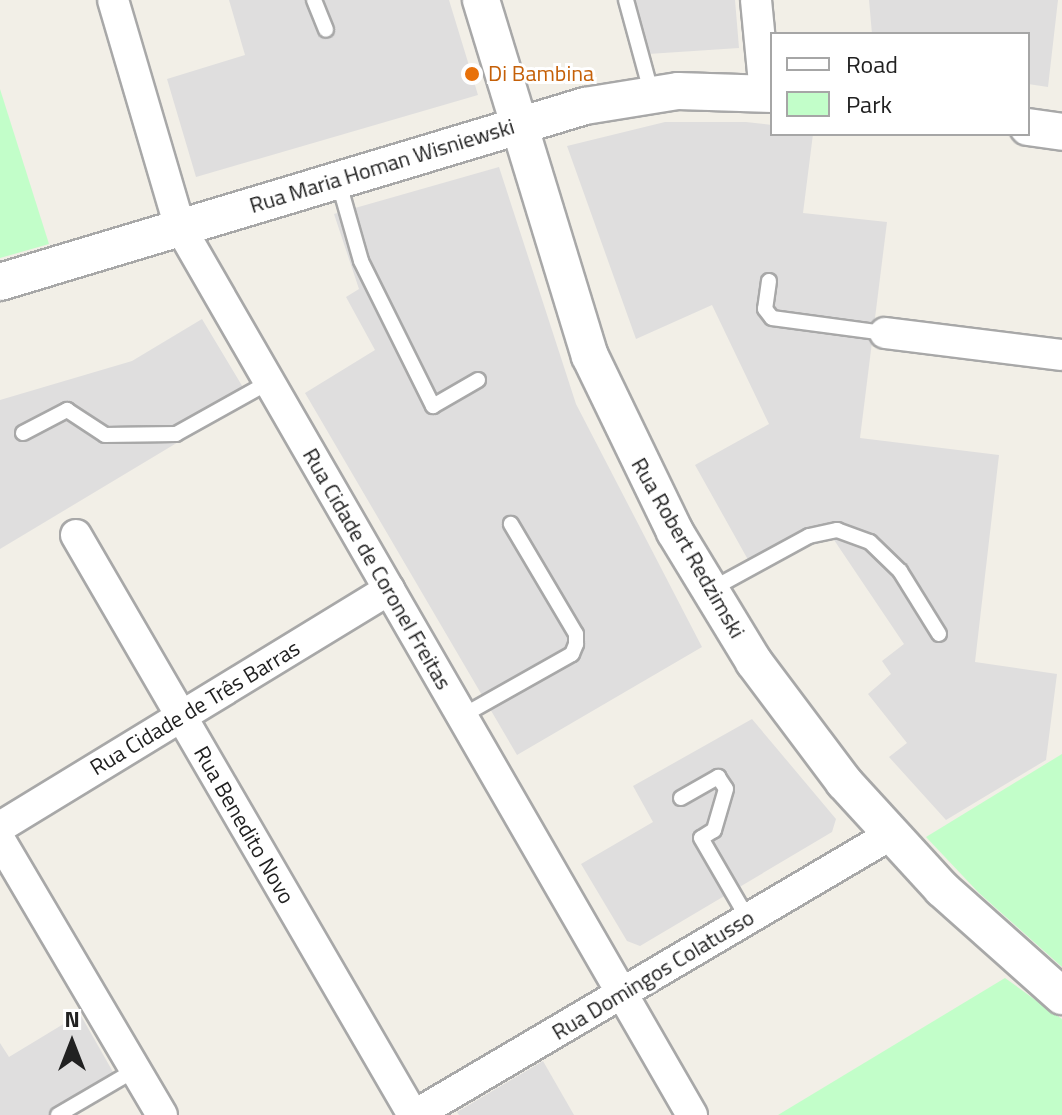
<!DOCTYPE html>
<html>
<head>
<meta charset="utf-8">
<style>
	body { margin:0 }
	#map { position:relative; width:1062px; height:1115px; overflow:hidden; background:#f2efe7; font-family:"Titillium Web",sans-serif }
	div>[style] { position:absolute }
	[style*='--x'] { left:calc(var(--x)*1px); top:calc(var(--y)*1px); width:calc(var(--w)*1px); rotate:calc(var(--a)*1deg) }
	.residential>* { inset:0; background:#dfdede }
	.park>* { inset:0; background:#c2fec9 }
	.roads { filter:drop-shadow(2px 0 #a8a8a8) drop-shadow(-2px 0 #a8a8a8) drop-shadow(0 2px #a8a8a8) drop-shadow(0 -2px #a8a8a8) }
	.service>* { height:14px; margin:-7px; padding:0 7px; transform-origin:7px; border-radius:7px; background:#fff }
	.minor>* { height:30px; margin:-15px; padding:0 15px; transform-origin:15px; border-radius:15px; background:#fff }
	.tertiary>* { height:36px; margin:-18px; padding:0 18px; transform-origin:18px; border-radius:18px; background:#fff }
	.dots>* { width:22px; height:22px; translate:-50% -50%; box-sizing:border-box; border:4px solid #fff; border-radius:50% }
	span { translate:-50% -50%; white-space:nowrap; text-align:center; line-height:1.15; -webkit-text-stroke:6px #fff; paint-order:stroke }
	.food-label { font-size:22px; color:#c56008 }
	.left { translate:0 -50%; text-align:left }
	.street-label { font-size:22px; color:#212121 }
	.legend { position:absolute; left:770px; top:32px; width:260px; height:104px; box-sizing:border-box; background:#fff; border:2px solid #a6a6a6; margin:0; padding:10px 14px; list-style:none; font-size:24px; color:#212121 }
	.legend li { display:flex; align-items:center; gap:16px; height:40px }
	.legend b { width:40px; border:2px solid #a6a6a6 }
	.north { position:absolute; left:32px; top:1003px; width:80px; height:80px; -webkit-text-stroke:6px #fff; paint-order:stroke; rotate:0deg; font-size:22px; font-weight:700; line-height:32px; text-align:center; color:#212121 }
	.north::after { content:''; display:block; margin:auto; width:28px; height:36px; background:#212121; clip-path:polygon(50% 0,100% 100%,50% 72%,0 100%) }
</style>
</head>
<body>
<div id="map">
	<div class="residential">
		<div style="clip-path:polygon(229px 0,449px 0,478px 95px,196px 177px,167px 79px,245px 55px)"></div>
		<div style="clip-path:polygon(616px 0,735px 0,739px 48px,633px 55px)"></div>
		<div style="clip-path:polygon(869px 0,1058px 0,1048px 87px,1028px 84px,1028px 34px,872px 34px)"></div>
		<div style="clip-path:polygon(665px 122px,746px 122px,772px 125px,772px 134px,813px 134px,803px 213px,887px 222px,860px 438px,999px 455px,975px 662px,1057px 674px,1046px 760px,946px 820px,889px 757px,907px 743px,868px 694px,891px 674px,882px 661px,904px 644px,830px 534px,756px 574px,695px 465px,769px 424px,712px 305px,636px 339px,567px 146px)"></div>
		<div style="clip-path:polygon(499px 167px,576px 404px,702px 647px,517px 755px,305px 393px,375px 350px,346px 297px,359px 289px,334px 214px)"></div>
		<div style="clip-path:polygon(202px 319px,250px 399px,0 549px,0 400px,132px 361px)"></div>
		<div style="clip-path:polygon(752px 719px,836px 819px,832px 832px,640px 946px,627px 941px,581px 864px,653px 822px,633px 786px)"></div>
		<div style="clip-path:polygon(80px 1014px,121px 1086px,73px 1115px,0 1115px,0 1043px,9px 1057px)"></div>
		<div style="clip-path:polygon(543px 1061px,574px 1115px,459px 1115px,457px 1112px)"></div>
	</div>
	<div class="park">
		<div style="clip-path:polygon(0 89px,49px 244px,0 258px)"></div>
		<div style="clip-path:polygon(1062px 754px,1062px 967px,979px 893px,926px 837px)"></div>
		<div style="clip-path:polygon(1005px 978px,1062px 1019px,1062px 1115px,778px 1115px)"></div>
	</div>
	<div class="roads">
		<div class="service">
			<div style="--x:314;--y:0;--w:32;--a:68"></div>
			<div style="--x:626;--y:0;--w:98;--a:74.7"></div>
			<div style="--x:338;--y:180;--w:84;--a:74.1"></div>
			<div style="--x:361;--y:261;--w:162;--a:63.6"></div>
			<div style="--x:433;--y:406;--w:52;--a:-30"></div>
			<div style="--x:769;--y:281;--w:28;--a:98"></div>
			<div style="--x:765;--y:309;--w:11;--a:52"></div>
			<div style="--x:772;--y:318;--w:114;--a:7.6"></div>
			<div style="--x:23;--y:433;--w:50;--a:-27.6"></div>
			<div style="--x:67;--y:410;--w:45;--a:33.3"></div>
			<div style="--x:105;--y:435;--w:71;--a:-0.8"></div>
			<div style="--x:176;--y:434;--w:107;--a:-29.2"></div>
			<div style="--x:710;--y:590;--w:113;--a:-28.6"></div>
			<div style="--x:809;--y:536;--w:29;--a:-12"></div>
			<div style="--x:837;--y:530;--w:35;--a:20"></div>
			<div style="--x:870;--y:542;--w:42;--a:44"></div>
			<div style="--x:900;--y:571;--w:74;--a:58.2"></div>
			<div style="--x:462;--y:716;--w:126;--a:-29.4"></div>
			<div style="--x:572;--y:654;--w:11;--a:-68"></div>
			<div style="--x:576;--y:644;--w:10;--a:-90"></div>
			<div style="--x:576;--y:634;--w:128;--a:-120.6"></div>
			<div style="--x:681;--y:798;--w:43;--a:-29.6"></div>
			<div style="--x:718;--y:777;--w:14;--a:56"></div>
			<div style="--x:726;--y:789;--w:43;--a:106.3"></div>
			<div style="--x:714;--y:830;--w:15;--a:148"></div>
			<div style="--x:701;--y:838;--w:94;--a:59.9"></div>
			<div style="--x:58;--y:1115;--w:89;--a:-30.3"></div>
		</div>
		<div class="minor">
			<div style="--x:113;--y:0;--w:237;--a:73.6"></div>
			<div style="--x:180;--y:227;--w:1025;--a:60.03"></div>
			<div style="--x:756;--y:0;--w:93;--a:84.5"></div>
			<div style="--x:885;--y:333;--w:178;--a:7.1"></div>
			<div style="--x:76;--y:535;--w:671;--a:59.84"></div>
			<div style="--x:0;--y:827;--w:456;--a:-31.4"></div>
			<div style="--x:0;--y:840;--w:319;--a:59.5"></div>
			<div style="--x:415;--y:1115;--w:551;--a:-30.52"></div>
		</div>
		<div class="tertiary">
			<div style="--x:481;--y:0;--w:372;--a:73"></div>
			<div style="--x:590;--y:356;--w:195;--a:64.2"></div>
			<div style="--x:675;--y:532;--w:152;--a:58.7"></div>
			<div style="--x:754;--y:662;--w:150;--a:53.1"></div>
			<div style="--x:844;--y:782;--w:145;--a:47.5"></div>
			<div style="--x:942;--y:889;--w:161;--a:41.7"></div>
			<div style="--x:1028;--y:127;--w:34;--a:8"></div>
			<div style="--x:0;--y:282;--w:611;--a:-16.74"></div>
			<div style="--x:585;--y:106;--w:94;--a:-9.2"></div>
			<div style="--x:678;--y:91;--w:94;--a:1.8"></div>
		</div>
	</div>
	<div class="dots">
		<div style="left:472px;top:74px;background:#e8710a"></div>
	</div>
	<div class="food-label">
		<span class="left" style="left:488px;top:74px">Di Bambina</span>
	</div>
	<div class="street-label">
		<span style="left:382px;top:166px;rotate:-17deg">Rua Maria Homan Wisniewski</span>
		<span style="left:688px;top:548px;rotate:60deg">Rua Robert Redzimski</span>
		<span style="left:377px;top:569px;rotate:60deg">Rua Cidade de Coronel Freitas</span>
		<span style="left:195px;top:708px;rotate:-31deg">Rua Cidade de Três Barras</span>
		<span style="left:244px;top:825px;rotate:60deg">Rua Benedito Novo</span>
		<span style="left:653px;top:975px;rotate:-31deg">Rua Domingos Colatusso</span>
	</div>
	<ul class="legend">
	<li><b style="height:10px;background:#fff"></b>Road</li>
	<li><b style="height:22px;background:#c2fec9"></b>Park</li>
	</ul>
	<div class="north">N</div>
</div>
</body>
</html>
